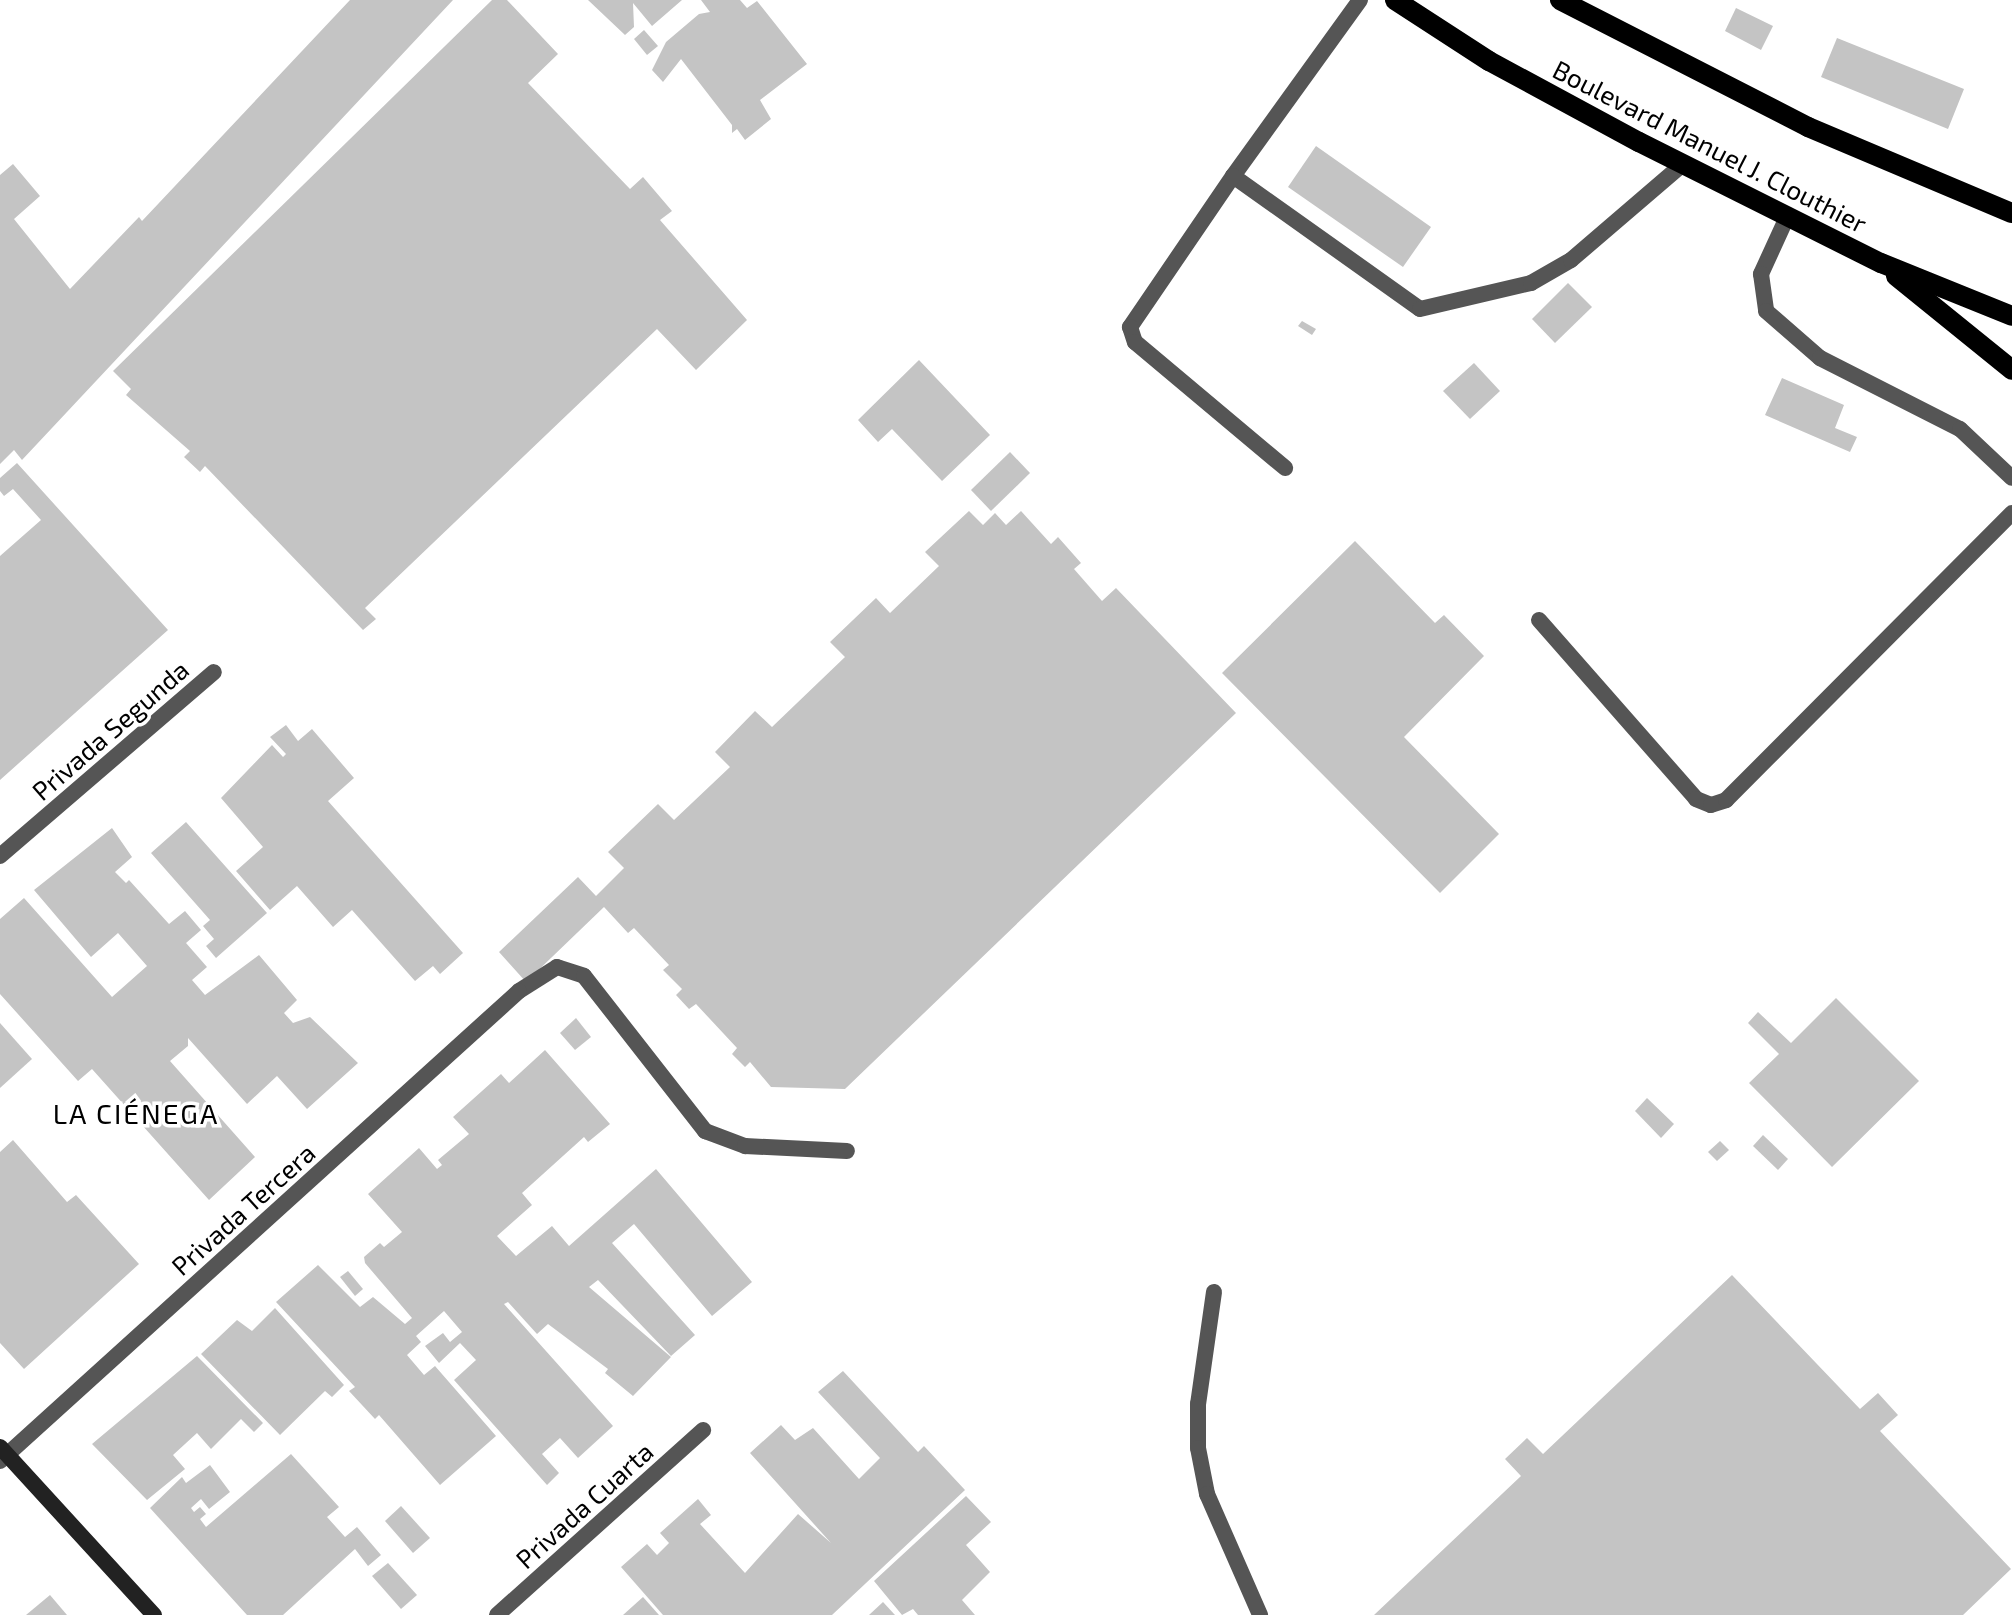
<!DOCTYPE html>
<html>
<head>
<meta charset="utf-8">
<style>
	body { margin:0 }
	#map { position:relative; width:2012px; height:1615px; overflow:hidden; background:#fff; font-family:"Exo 2",sans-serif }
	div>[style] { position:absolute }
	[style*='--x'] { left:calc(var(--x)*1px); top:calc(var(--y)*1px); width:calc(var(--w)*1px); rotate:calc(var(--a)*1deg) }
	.building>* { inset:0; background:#c4c4c4 }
	.service>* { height:16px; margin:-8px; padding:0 8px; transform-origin:8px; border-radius:8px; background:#555 }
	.minor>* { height:16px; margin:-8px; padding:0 8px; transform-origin:8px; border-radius:8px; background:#555 }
	.secondary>* { height:16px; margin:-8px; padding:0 8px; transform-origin:8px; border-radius:8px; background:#222 }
	.primary>* { height:20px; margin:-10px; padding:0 10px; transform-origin:10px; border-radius:10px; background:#000 }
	span { translate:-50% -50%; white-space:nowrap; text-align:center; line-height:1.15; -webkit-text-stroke:7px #fff; paint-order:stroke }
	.street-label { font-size:26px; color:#000 }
	.neighbourhood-label { font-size:28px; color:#000; letter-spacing:2px }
</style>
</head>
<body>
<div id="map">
	<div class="building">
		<div style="clip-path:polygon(350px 0,453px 0,22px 460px,14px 450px,0 464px,0 175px,13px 164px,40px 196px,14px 219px,70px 289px,139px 217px,142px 221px)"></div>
		<div style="clip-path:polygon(492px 0,507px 0,558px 54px,528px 83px,630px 189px,643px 177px,672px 211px,660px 220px,747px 320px,696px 370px,657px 329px,365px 608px,376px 619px,363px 630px,205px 466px,200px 472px,184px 457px,190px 451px,126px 395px,131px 389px,113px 371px)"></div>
		<div style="clip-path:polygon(588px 0,682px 0,652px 26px,633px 3px,634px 27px,625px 35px)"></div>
		<div style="clip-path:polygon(701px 0,740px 0,747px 8px,757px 1px,807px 64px,760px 100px,771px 119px,745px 140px,737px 129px,732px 133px,732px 125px,681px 59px,663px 82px,652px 70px,666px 42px,699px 14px,710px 12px)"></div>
		<div style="clip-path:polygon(1736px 8px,1773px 26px,1761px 50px,1725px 31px)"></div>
		<div style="clip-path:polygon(644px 30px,658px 46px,647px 55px,634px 39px)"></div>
		<div style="clip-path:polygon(1837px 38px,1964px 89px,1948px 129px,1821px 77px)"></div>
		<div style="clip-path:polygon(1316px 146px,1431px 227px,1403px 267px,1288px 187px)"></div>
		<div style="clip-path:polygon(1568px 283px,1592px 307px,1555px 343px,1532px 319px)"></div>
		<div style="clip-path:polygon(1302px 321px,1316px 329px,1312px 335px,1298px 326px)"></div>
		<div style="clip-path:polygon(919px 360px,990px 435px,942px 481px,892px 429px,878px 442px,858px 420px)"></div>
		<div style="clip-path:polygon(1474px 363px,1500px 391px,1470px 419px,1443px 391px)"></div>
		<div style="clip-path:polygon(1782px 378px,1844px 405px,1835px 428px,1857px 437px,1850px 452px,1765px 415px)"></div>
		<div style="clip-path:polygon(1010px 452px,1030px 473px,991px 511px,971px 490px)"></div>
		<div style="clip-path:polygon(17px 463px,168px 630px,0 780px,0 556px,41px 520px,13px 489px,4px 496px,0 491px,0 478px)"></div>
		<div style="clip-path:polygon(969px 511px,983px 525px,995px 513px,1006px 525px,1021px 511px,1051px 544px,1058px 537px,1081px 563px,1074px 569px,1102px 601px,1116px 588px,1236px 713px,845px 1089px,771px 1087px,750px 1062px,745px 1067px,732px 1054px,737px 1048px,696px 1004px,689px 1009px,676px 995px,682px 989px,663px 970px,669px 965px,634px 928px,628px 933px,604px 907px,526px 982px,499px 952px,578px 877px,596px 896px,624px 868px,608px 852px,658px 804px,674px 820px,730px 767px,715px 752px,755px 711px,772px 727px,845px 657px,830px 642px,876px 598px,890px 613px,939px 566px,925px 552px)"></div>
		<div style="clip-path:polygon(1355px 541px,1435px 623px,1444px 615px,1484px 656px,1404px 737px,1499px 834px,1440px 893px,1222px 673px)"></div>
		<div style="clip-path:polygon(286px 725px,298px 741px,312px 729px,354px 778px,328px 801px,463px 953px,440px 974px,433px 966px,415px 981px,352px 910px,333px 927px,297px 886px,270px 910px,236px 871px,263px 847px,221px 798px,272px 745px,283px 757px,286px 754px,270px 737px)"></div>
		<div style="clip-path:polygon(186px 822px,267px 913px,216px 958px,206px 946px,214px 939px,203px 926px,210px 920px,151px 853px)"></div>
		<div style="clip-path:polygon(112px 828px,132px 857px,115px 872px,126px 883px,129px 880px,169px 924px,185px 911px,201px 930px,186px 943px,207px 967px,192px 980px,205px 995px,259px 955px,297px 1000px,284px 1013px,293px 1023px,310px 1017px,358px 1063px,307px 1109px,277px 1076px,247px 1104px,188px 1038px,188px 1046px,170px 1061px,255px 1157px,209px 1200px,92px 1069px,78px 1081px,0 994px,0 919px,24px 898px,112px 997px,147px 966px,118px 933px,91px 957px,34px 890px)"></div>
		<div style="clip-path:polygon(1836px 998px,1919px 1081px,1832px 1167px,1749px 1083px,1779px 1054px,1748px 1023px,1758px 1012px,1791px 1043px)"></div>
		<div style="clip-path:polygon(576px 1018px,591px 1037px,575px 1050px,560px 1033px)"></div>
		<div style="clip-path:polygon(0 1023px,32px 1059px,0 1088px)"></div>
		<div style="clip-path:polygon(545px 1050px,610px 1124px,588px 1142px,584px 1137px,522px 1193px,532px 1205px,497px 1236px,516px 1256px,552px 1226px,569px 1246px,656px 1169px,752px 1282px,712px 1316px,634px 1224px,612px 1243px,695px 1335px,671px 1356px,598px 1280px,589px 1287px,671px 1357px,633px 1396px,605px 1373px,608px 1369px,548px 1324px,537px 1334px,508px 1302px,504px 1304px,613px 1426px,578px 1458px,560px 1438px,542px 1454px,559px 1473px,547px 1485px,454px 1380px,476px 1360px,460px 1343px,439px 1363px,425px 1346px,443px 1333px,450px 1342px,462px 1332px,444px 1311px,416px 1336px,421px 1342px,407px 1355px,424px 1375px,435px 1366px,496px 1436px,440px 1485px,379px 1415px,375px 1419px,349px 1391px,355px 1387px,276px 1302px,318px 1265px,360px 1307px,373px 1297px,405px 1324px,412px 1318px,365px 1263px,364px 1257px,380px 1243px,384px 1247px,402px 1232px,368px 1194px,419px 1148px,437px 1169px,442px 1165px,438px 1160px,469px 1134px,453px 1117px,501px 1074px,509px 1083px)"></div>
		<div style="clip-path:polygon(1647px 1098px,1674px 1124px,1661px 1138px,1635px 1111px)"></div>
		<div style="clip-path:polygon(1763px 1135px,1788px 1159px,1778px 1170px,1753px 1146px)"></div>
		<div style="clip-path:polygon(13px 1140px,67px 1202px,76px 1195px,139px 1264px,24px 1369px,0 1343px,0 1152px)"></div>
		<div style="clip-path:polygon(1720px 1141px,1729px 1150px,1717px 1161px,1708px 1152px)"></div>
		<div style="clip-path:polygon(348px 1271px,363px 1289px,355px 1296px,340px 1277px)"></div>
		<div style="clip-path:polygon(1732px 1275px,1860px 1409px,1878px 1393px,1898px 1415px,1880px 1431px,2011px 1569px,1963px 1615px,1374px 1615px,1521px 1476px,1505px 1459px,1527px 1438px,1543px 1454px)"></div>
		<div style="clip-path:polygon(275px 1308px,344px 1385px,332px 1397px,325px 1391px,280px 1435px,201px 1354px,237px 1320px,252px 1331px)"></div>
		<div style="clip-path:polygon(197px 1356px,263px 1423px,254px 1432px,241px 1419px,211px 1449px,197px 1433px,173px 1455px,185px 1469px,147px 1500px,92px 1444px)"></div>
		<div style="clip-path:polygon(843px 1371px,918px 1452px,924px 1446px,965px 1490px,832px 1615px,663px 1615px,621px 1567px,647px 1544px,657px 1555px,669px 1543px,660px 1533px,698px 1499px,711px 1515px,700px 1524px,745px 1573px,798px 1514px,831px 1543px,750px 1453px,781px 1425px,795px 1440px,813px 1428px,859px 1479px,880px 1458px,818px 1392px)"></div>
		<div style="clip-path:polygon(291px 1454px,339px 1507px,327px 1517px,345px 1537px,357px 1527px,381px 1555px,368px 1566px,355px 1549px,283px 1615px,247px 1615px,150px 1508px,182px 1477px,186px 1483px,210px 1465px,230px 1492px,209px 1509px,201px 1499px,191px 1508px,194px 1512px,200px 1507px,206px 1514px,200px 1519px,206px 1527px)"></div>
		<div style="clip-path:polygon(966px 1496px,991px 1522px,966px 1545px,990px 1572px,962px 1600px,975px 1615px,918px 1615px,913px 1609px,902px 1615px,874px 1581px)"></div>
		<div style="clip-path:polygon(401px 1506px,430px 1538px,413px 1553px,385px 1521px)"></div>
		<div style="clip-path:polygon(388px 1563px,417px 1595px,401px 1609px,372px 1576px)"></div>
		<div style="clip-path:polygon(50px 1595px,67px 1615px,26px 1615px)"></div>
		<div style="clip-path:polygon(643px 1597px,659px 1615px,623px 1615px)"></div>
		<div style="clip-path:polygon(883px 1602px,895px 1615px,869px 1615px)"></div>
	</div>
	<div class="service">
		<div style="--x:1360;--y:0;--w:217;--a:125.8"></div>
		<div style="--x:1233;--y:176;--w:229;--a:35.4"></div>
		<div style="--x:1420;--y:309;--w:114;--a:-13.2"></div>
		<div style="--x:1531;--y:283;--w:46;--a:-29.9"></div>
		<div style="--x:1571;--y:260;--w:148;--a:-40.6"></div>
		<div style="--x:1233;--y:176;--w:183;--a:124.3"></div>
		<div style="--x:1130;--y:327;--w:16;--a:72"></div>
		<div style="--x:1135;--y:342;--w:196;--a:40"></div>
		<div style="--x:1788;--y:215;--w:65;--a:114.6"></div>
		<div style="--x:1761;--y:274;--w:37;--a:82"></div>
		<div style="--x:1766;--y:311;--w:72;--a:41"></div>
		<div style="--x:1820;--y:358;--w:157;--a:26.9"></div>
		<div style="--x:1960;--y:429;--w:71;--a:43.3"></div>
		<div style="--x:1539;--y:620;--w:238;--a:48.7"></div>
		<div style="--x:1696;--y:799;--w:16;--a:22"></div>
		<div style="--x:1711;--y:805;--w:16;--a:-18"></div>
		<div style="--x:1726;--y:800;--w:405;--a:-45.1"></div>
		<div style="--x:519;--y:991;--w:45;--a:-32.3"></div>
		<div style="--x:557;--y:967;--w:28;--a:18"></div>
		<div style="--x:584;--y:976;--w:197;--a:52"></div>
		<div style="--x:705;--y:1131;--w:43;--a:20.6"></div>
		<div style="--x:745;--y:1146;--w:102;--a:2.8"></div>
		<div style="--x:1214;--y:1292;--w:113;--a:98.1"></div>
		<div style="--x:1198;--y:1404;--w:44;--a:90"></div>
		<div style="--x:1198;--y:1448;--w:47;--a:78.9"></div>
		<div style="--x:1207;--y:1494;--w:132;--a:66.3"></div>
	</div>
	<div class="minor">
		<div style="--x:0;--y:856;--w:282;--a:-40.7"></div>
		<div style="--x:0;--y:1461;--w:700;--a:-42.16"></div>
		<div style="--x:497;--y:1615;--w:277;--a:-41.9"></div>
	</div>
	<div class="secondary">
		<div style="--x:0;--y:1447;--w:228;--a:47.5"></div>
	</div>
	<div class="primary">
		<div style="--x:1395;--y:0;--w:112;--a:33"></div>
		<div style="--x:1489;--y:61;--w:170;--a:28.4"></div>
		<div style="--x:1639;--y:142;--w:271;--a:26.6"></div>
		<div style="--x:1881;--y:263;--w:141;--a:22"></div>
		<div style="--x:1560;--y:0;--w:279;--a:27.1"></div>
		<div style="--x:1808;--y:127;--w:221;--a:22.9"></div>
		<div style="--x:1896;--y:276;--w:149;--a:39"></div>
	</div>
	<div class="street-label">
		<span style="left:1710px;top:146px;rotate:27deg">Boulevard Manuel J. Clouthier</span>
		<span style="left:110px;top:730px;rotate:-41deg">Privada Segunda</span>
		<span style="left:243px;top:1209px;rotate:-42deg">Privada Tercera</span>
		<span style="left:584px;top:1505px;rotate:-42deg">Privada Cuarta</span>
	</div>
	<div class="neighbourhood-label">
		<span style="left:136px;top:1113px">LA CIÉNEGA</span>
	</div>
</div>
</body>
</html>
